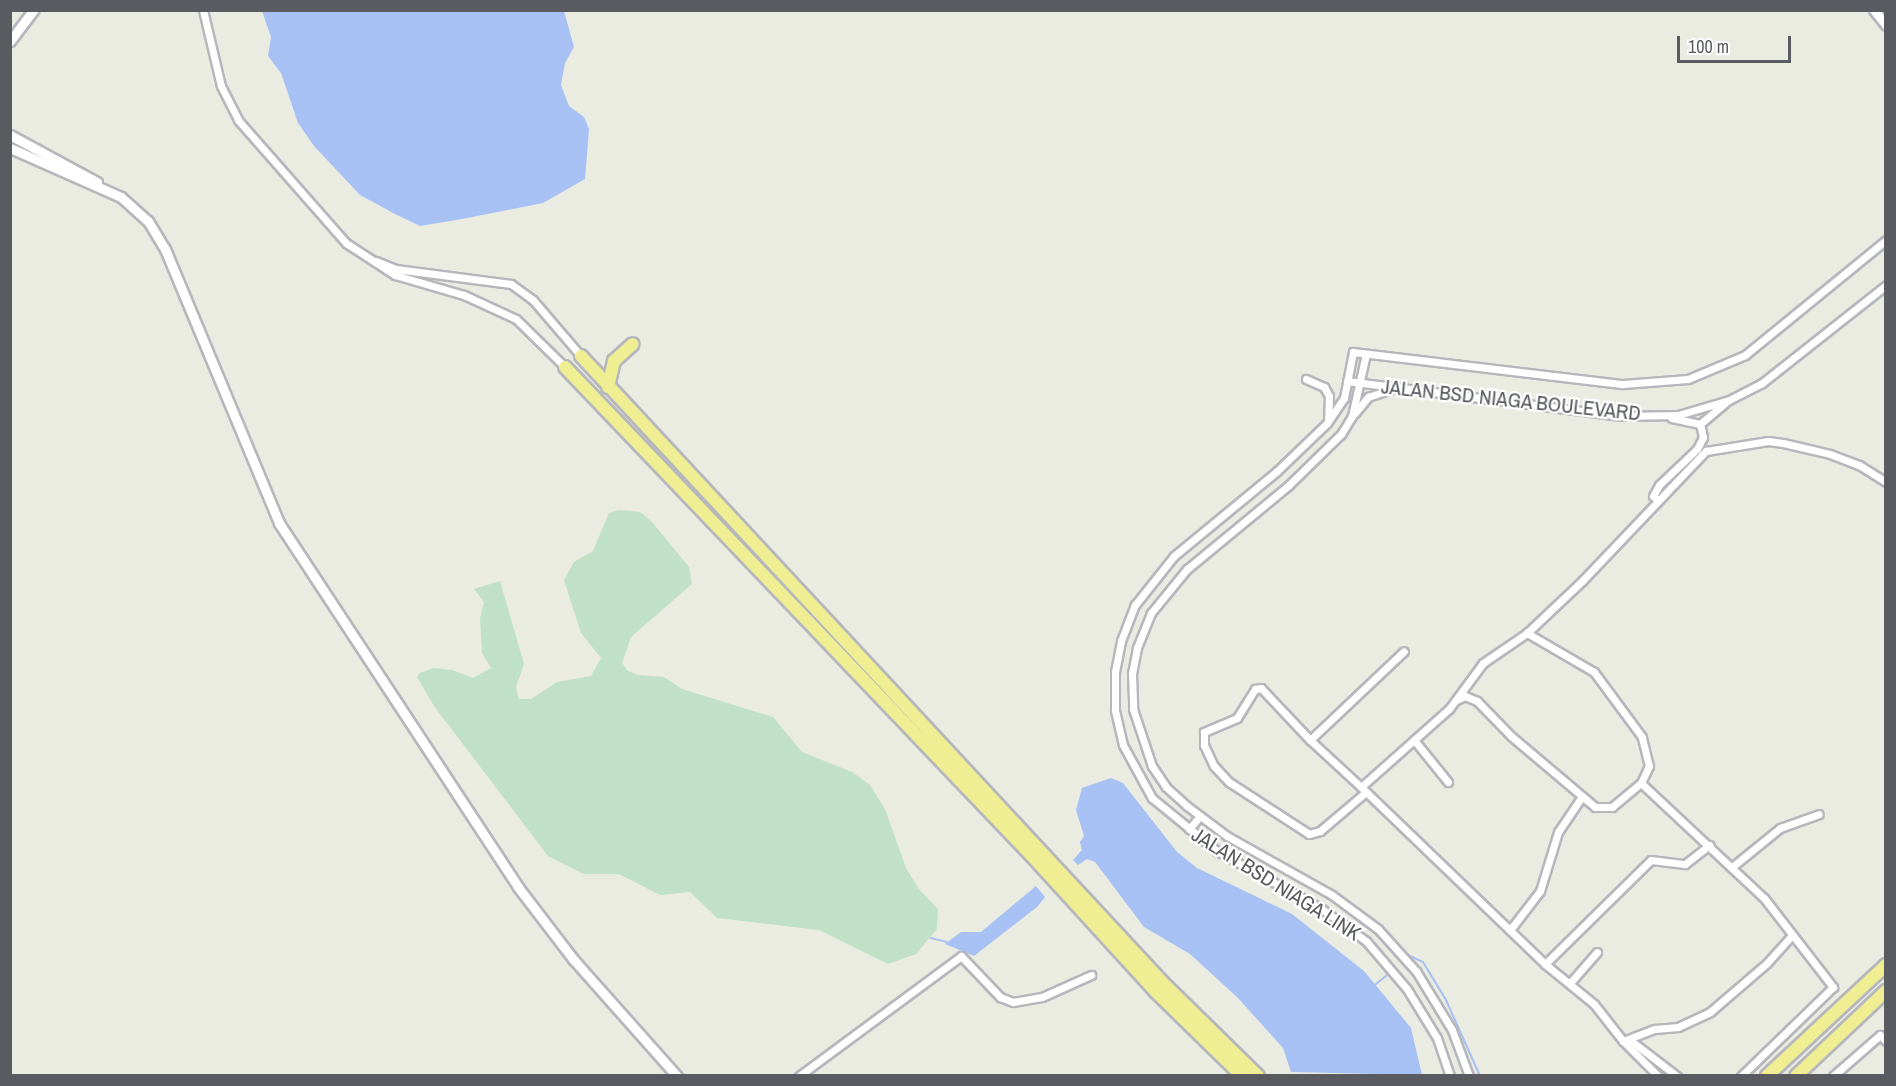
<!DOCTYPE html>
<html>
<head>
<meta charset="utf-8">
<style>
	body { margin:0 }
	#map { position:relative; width:1896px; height:1086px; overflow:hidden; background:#eaebe1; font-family:"Archivo Narrow",sans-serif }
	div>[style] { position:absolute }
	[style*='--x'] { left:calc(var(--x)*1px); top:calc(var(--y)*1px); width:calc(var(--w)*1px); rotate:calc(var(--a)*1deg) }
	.green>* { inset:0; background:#c0e0c7 }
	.water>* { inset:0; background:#a7c1f4 }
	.stream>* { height:2px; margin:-1px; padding:0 1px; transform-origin:1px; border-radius:1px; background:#a7c1f4 }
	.roads { filter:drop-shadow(2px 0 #b6b7bc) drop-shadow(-2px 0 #b6b7bc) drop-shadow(0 2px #b6b7bc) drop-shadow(0 -2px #b6b7bc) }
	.minor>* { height:7px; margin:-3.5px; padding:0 3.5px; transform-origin:3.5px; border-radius:3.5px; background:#fff }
	.secondary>* { height:9px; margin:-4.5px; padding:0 4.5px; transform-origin:4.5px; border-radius:4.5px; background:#fff }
	.motorway>* { height:12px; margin:-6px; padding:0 6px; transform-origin:6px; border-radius:6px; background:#f0ee93 }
	span { translate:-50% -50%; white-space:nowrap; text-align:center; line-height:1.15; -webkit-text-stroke:4.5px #fff; paint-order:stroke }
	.street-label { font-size:21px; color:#595b60 }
	.frame { position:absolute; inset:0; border:12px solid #595b60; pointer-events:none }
	.scale { position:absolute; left:1677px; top:36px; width:114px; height:27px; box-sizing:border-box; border:3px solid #595b60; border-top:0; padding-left:8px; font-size:18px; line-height:21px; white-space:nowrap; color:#595b60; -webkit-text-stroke:4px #fff; paint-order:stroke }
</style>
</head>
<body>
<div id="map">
	<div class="green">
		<div style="clip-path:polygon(619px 510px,640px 512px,652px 522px,689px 567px,692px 584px,631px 637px,622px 663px,628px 671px,638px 675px,664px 677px,682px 689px,773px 717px,802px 752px,852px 772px,870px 785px,885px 809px,906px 868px,919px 889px,938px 909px,937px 929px,916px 954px,888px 964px,819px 930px,717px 918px,690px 892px,660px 895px,619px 874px,584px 874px,548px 856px,434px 706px,417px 677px,420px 673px,433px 668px,452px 670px,473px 678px,491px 668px,482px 653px,480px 618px,484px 602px,474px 589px,500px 581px,524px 664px,516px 687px,519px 699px,531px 699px,557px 682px,591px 676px,601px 658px,581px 633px,564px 580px,574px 562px,593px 551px,609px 513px)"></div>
	</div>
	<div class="water">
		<div style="clip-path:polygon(262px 11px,564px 11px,574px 47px,565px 63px,561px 85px,569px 106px,584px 117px,589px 129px,585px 179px,543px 203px,462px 219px,420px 226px,395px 214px,360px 195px,314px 146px,298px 123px,281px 73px,268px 56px,271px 37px)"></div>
		<div style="clip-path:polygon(1111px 778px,1123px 783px,1177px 852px,1197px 868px,1292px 914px,1364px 971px,1411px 1028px,1422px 1075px,1291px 1072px,1283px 1048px,1238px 998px,1190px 954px,1144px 927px,1095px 862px,1087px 859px,1078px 865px,1073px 860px,1082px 850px,1080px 842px,1084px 836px,1076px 810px,1082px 788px)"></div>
		<div style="clip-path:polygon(1036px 886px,1045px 897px,1037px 907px,974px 956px,945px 944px,961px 932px,981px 932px)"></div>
	</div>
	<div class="stream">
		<div style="--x:931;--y:938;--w:16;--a:14"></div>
		<div style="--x:1410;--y:956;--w:14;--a:25"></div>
		<div style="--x:1423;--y:962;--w:44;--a:58.8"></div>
		<div style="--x:1446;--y:1000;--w:83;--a:65.9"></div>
		<div style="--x:1376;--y:984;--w:14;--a:-39"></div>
	</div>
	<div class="roads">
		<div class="minor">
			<div style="--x:203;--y:10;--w:78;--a:76.7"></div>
			<div style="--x:221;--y:86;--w:38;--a:63"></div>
			<div style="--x:238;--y:120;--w:164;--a:48.7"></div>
			<div style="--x:346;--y:243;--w:59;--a:33.1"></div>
			<div style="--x:395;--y:275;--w:72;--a:16.2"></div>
			<div style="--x:464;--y:295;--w:57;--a:24.8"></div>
			<div style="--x:516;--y:319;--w:69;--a:44.4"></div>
			<div style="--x:376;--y:261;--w:22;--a:22"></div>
			<div style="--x:396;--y:269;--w:116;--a:7.4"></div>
			<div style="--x:511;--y:284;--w:27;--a:36"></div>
			<div style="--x:533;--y:300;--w:74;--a:49.4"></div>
			<div style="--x:1366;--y:354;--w:64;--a:102.7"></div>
			<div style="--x:1352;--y:416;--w:21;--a:121"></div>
			<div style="--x:1341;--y:434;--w:73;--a:135.6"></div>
			<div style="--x:1289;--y:485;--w:132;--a:140.5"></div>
			<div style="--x:1187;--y:569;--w:57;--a:129.3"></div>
			<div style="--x:1151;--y:613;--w:38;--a:112"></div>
			<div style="--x:1137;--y:648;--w:25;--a:101"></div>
			<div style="--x:1132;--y:673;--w:36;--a:88"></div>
			<div style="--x:1133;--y:709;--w:60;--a:71.6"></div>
			<div style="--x:1152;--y:766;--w:25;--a:56"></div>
			<div style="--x:1166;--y:787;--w:28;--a:42"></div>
			<div style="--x:1187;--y:806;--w:50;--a:36.9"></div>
			<div style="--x:1227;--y:836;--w:120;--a:29.3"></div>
			<div style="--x:1332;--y:895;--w:57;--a:36.5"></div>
			<div style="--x:1378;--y:929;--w:57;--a:47.9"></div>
			<div style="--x:1416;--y:971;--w:69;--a:58.6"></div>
			<div style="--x:1452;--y:1030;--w:49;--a:69.7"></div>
			<div style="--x:1306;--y:379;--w:20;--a:24"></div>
			<div style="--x:1324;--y:387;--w:10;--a:61"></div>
			<div style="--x:1329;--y:396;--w:25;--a:92"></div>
			<div style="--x:1347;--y:381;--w:276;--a:7.3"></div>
			<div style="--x:1621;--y:416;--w:57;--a:-1"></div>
			<div style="--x:1678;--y:415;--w:53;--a:-16.4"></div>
			<div style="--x:1729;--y:400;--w:37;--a:-27"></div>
			<div style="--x:1762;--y:383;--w:158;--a:-38.3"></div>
			<div style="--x:1355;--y:413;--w:21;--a:-51"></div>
			<div style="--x:1368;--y:397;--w:24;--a:-19"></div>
			<div style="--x:1700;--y:424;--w:33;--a:-40"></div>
			<div style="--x:1658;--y:500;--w:6;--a:-141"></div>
			<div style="--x:1653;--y:496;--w:13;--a:-61"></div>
			<div style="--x:1659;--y:485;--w:52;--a:-43.5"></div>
			<div style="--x:1697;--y:449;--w:13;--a:-63"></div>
			<div style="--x:1703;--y:437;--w:13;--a:-103"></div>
			<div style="--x:1700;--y:424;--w:29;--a:-168"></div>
			<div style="--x:1456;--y:700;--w:10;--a:-24"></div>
			<div style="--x:1465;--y:696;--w:13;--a:23"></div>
			<div style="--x:1477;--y:701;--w:49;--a:45.8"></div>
			<div style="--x:1511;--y:736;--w:110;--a:40.2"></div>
			<div style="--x:1595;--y:807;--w:17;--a:0"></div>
			<div style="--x:1612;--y:807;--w:38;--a:-40"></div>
			<div style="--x:1641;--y:783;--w:19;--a:-65"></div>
			<div style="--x:1649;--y:766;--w:30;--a:-104"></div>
			<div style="--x:1642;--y:737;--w:81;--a:-126.4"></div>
			<div style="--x:1594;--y:672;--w:78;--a:-149.8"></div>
			<div style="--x:1310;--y:740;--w:129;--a:-43.4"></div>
			<div style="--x:1414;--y:740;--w:54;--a:51"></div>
			<div style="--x:1641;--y:783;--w:168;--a:43.1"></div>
			<div style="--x:1764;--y:898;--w:113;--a:52.2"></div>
			<div style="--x:1833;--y:987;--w:128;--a:135.9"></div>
			<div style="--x:1361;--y:787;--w:69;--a:-137.3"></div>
			<div style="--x:1310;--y:740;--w:71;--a:-133.3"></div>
			<div style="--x:1261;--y:688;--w:6;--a:171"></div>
			<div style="--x:1255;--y:689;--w:34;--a:122"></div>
			<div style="--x:1237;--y:718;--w:36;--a:157"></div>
			<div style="--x:1204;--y:732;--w:13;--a:90"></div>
			<div style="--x:1204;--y:745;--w:23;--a:65"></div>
			<div style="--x:1214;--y:766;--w:22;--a:47"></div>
			<div style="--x:1229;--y:782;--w:95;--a:33"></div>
			<div style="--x:1309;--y:834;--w:11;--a:-15"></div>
			<div style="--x:1320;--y:831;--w:60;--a:-40.3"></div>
			<div style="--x:1189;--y:829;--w:17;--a:-50"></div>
			<div style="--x:1732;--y:867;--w:62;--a:-39.1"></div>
			<div style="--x:1780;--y:828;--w:41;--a:-19.7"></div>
			<div style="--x:1510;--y:930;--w:49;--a:-52.4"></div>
			<div style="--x:1540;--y:891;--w:62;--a:-73"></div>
			<div style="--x:1558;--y:832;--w:41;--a:-55.9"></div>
			<div style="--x:1545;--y:964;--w:148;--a:-44.5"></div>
			<div style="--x:1651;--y:860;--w:34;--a:7"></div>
			<div style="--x:1685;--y:864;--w:31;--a:-38"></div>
			<div style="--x:1570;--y:983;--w:41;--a:-48.9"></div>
			<div style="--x:1630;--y:1040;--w:59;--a:37.5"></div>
			<div style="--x:1623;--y:1041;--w:34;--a:-21"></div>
			<div style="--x:1655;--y:1029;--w:23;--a:-5"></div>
			<div style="--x:1678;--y:1027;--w:35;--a:-25"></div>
			<div style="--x:1710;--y:1012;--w:75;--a:-40.7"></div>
			<div style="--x:1767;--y:963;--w:38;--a:-48"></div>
			<div style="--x:799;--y:1076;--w:202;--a:-36.5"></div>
			<div style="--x:961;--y:956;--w:57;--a:46.4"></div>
			<div style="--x:1000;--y:997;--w:14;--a:21"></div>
			<div style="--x:1013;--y:1002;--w:29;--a:-10"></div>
			<div style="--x:1042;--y:997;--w:54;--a:-24.2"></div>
			<div style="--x:1450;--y:1076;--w:40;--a:-108.9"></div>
			<div style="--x:1437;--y:1038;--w:57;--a:-121.5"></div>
			<div style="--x:1407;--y:989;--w:63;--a:-130.5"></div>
			<div style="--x:1366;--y:941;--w:54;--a:-144"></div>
			<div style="--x:1322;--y:909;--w:120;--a:-151.1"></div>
			<div style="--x:1217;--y:851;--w:84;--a:-140.8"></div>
			<div style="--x:1152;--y:798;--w:60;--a:-118.7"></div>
			<div style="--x:1123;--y:745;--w:36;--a:-103"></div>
			<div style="--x:1115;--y:710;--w:38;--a:-90"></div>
			<div style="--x:1115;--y:672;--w:32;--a:-79"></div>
			<div style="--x:1121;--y:641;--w:39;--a:-69"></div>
			<div style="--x:1135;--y:605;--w:63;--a:-51.5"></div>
			<div style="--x:1174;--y:556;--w:134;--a:-39.5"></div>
			<div style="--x:1277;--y:471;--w:69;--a:-43.8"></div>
			<div style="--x:1327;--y:423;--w:30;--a:-56"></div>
			<div style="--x:1344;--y:398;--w:47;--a:-78.9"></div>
			<div style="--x:1353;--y:352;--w:272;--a:6.8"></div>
			<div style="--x:1623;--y:384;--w:65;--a:-4.4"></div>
			<div style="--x:1688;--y:379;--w:62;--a:-22.8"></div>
			<div style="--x:1745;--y:355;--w:182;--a:-39.2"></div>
			<div style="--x:1658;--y:1076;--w:49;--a:-135"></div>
			<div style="--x:1623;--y:1041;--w:47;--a:-128.1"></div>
			<div style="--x:1594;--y:1004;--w:63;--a:-140.8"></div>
			<div style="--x:1545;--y:964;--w:255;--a:-136.1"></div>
			<div style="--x:1361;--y:787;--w:118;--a:-41.6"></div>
			<div style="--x:1449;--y:709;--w:57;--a:-53.5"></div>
			<div style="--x:1483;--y:663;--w:53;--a:-34.3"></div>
			<div style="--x:1527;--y:633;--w:76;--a:-43.4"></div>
			<div style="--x:1582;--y:581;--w:180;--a:-46.4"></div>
			<div style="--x:1706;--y:451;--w:63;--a:-9.2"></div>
			<div style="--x:1768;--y:441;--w:15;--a:8"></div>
			<div style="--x:1783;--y:443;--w:48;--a:13.2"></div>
			<div style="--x:1830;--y:454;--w:31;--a:21"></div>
			<div style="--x:1859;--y:465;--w:32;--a:32"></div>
			<div style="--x:1833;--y:1076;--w:62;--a:-41.1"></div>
			<div style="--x:1880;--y:1035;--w:8;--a:45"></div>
		</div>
		<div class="secondary">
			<div style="--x:1874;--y:10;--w:19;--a:51"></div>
			<div style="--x:10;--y:41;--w:39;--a:-53"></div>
			<div style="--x:10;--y:135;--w:99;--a:28.4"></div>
			<div style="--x:10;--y:148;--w:121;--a:23.8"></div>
			<div style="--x:121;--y:197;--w:36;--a:42"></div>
			<div style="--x:148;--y:221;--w:33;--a:59"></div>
			<div style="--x:165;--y:249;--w:297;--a:67.4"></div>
			<div style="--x:279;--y:523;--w:435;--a:56.7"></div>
			<div style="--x:518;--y:887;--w:91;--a:52.6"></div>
			<div style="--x:573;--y:959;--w:157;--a:48.4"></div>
		</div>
		<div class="motorway">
			<div style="--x:581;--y:356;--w:855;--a:47.13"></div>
			<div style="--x:1163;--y:983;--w:133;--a:44.4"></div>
			<div style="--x:565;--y:367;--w:675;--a:46.32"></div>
			<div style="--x:1031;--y:855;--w:184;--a:47.6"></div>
			<div style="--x:1155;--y:991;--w:122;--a:44.3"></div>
			<div style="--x:608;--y:387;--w:27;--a:-77"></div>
			<div style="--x:614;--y:361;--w:25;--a:-42"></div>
			<div style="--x:1767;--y:1076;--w:163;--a:-43"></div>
			<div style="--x:1796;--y:1076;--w:124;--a:-43.4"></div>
		</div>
	</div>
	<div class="street-label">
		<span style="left:1511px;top:400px;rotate:6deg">JALAN BSD NIAGA BOULEVARD</span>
		<span style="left:1276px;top:884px;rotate:32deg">JALAN BSD NIAGA LINK</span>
	</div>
	<div class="frame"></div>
	<div class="scale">100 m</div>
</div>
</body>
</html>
